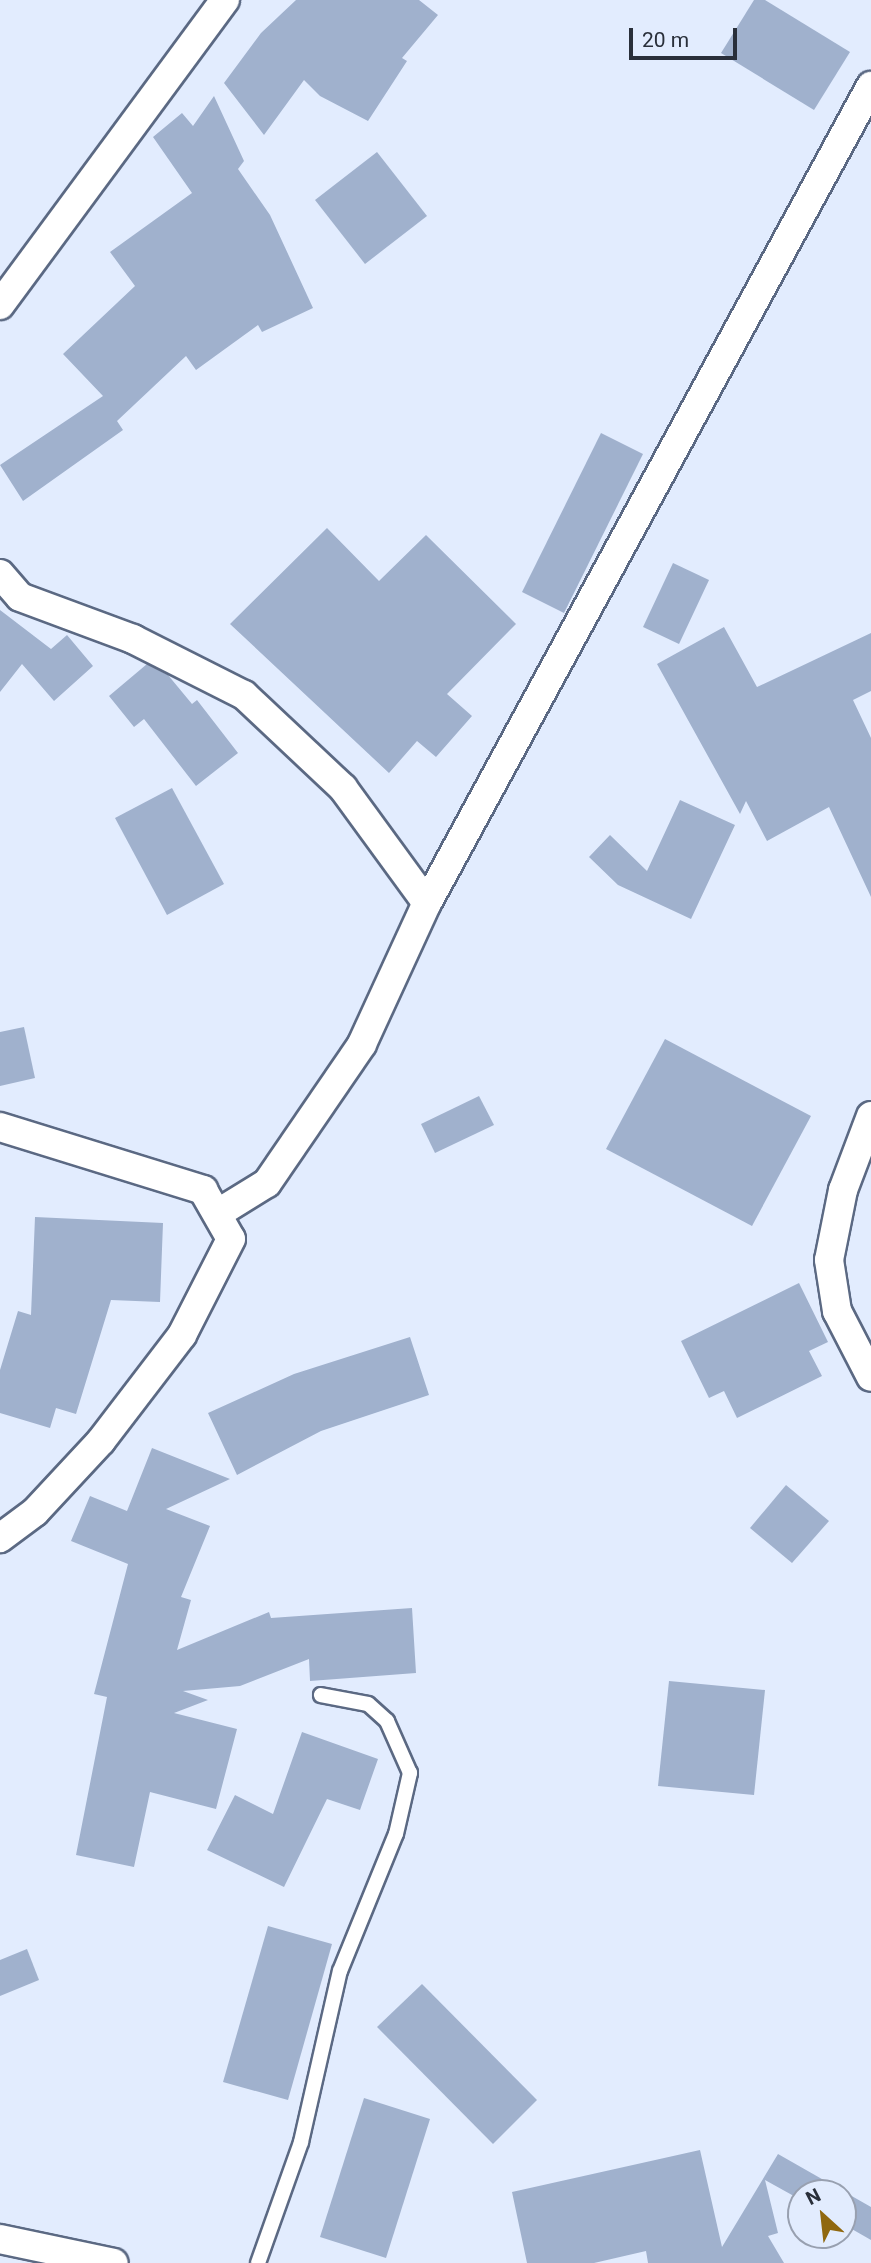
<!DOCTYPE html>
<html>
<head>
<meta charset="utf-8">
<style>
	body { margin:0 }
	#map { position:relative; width:871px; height:2263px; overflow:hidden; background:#e2ecfe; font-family:Roboto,sans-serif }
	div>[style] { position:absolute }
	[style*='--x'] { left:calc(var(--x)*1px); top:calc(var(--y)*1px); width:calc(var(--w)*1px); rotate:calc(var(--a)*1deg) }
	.building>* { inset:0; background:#a0b1cd }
	.roads { filter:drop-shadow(2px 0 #5b6983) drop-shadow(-2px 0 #5b6983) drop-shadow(0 2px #5b6983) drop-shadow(0 -2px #5b6983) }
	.service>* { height:14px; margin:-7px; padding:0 7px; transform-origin:7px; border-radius:7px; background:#fff }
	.minor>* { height:28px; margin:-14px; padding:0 14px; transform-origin:14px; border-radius:14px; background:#fff }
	span { translate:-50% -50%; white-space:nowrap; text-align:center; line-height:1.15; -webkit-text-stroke:6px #e2ecfe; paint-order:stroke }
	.north { position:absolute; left:787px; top:2179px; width:70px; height:70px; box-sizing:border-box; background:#e2ecfe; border:2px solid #98a0b0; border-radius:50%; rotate:333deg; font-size:19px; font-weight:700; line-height:28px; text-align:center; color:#292f3a }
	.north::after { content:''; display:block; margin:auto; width:24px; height:32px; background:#90680f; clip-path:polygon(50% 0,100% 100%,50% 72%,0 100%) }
	.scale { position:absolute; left:629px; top:28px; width:108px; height:32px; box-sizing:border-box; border:4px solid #292f3a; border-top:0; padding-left:9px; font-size:21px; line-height:24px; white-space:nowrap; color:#292f3a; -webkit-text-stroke:5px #e2ecfe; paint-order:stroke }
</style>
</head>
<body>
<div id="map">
	<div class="building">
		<div style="clip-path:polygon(296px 0,419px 0,438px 15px,402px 58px,407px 61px,368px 121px,320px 96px,304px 80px,264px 135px,224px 83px,261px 33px)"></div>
		<div style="clip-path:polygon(754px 0,765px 0,850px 52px,814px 110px,721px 53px)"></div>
		<div style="clip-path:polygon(214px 96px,244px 161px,238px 169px,270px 215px,313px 308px,262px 332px,258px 325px,196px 370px,186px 356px,117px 421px,123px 430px,23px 501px,0 465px,103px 396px,63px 354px,135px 286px,110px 252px,192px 193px,153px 137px,182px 113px,193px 126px)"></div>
		<div style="clip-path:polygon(377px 152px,427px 216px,365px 264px,315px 200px)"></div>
		<div style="clip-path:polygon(601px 433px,643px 454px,564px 613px,522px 592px)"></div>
		<div style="clip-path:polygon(327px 528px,379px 581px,426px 535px,516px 624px,447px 694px,472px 716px,436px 757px,417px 741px,389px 773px,230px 624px)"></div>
		<div style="clip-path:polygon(673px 563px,709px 580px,679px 644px,643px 627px)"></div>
		<div style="clip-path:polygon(0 610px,51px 649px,67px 635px,93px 666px,54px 701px,22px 664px,0 692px)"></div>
		<div style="clip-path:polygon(724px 627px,757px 687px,871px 633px,871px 691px,853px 700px,871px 738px,871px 897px,829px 807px,767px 841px,746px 801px,740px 814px,657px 664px)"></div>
		<div style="clip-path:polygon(147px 664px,168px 675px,192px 704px,197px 700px,238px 753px,196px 786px,144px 719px,134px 727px,109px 696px)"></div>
		<div style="clip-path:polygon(172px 788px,224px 884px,167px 915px,115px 818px)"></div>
		<div style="clip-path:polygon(680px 800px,735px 825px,691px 919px,618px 885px,589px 857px,610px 835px,647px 871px)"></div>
		<div style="clip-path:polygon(24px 1027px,35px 1078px,0 1086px,0 1032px)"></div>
		<div style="clip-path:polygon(665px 1039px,811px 1116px,752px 1226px,606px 1149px)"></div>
		<div style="clip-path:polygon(479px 1096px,494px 1125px,435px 1153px,421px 1124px)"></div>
		<div style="clip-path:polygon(35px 1217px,163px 1223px,160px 1302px,111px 1300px,76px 1414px,56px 1408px,50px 1428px,0 1413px,0 1370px,18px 1311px,31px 1315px)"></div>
		<div style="clip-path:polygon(799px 1283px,828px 1342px,809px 1351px,822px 1376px,737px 1418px,724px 1391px,709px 1398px,681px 1341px)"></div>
		<div style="clip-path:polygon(410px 1337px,429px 1395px,321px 1431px,237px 1475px,208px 1413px,294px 1374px)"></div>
		<div style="clip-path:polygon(152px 1448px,230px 1479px,166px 1509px,210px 1526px,181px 1597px,191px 1600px,177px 1650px,269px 1612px,271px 1618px,412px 1608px,416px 1673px,310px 1681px,309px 1659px,240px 1686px,183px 1691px,208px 1700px,174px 1713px,237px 1729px,216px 1809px,150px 1792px,134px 1867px,76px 1855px,107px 1697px,94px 1694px,128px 1564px,71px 1541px,90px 1496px,127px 1511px)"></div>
		<div style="clip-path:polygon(786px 1485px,829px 1521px,792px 1563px,750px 1528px)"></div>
		<div style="clip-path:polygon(669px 1681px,765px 1690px,754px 1795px,658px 1786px)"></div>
		<div style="clip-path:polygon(302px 1732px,378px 1759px,360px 1810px,327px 1799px,284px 1887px,207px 1850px,235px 1795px,273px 1814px)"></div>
		<div style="clip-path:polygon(268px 1926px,332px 1944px,288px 2100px,223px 2082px)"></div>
		<div style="clip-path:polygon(27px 1949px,39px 1980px,0 1996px,0 1960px)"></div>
		<div style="clip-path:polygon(422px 1984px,537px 2100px,493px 2144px,377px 2027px)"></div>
		<div style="clip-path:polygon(364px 2098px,430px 2119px,386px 2258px,320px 2237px)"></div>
		<div style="clip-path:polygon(700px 2150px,722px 2247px,778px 2154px,871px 2207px,871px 2240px,843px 2224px,843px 2193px,801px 2193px,801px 2200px,765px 2180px,778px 2233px,768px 2236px,784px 2263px,648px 2263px,646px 2251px,594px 2263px,527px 2263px,512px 2192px)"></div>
	</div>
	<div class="roads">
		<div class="service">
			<div style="--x:258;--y:2263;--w:128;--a:-70.4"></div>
			<div style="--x:301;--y:2142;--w:175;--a:-77.2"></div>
			<div style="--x:340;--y:1971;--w:148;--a:-67.8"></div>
			<div style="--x:396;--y:1834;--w:63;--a:-77.1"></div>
			<div style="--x:410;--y:1773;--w:57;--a:-113.9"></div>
			<div style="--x:387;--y:1721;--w:25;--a:-138"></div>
			<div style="--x:368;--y:1704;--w:48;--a:-169.2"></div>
		</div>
		<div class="minor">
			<div style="--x:0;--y:305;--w:379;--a:-53.6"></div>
			<div style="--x:0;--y:574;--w:30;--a:49"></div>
			<div style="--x:20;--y:597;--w:121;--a:20.4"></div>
			<div style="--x:133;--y:639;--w:124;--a:26.8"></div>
			<div style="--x:244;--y:695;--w:136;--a:43.2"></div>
			<div style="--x:343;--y:788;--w:142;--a:53.9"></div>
			<div style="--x:871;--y:1116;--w:79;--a:110.7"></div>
			<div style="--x:843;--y:1190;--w:71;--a:101.3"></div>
			<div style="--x:829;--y:1260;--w:52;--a:81.1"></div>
			<div style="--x:837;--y:1311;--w:74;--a:62.7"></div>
			<div style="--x:0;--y:1127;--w:213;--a:17.2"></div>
			<div style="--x:203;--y:1190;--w:56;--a:60.3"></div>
			<div style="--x:231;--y:1239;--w:108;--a:117"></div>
			<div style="--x:182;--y:1335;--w:133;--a:127.4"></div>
			<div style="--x:101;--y:1441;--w:97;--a:132.9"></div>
			<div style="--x:35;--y:1512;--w:44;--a:143.4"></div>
			<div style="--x:220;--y:1212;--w:55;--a:-31.7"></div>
			<div style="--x:267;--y:1183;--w:168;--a:-55.6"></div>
			<div style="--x:362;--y:1044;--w:155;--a:-65.3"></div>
			<div style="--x:427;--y:903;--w:930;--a:-61.48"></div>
			<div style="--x:0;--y:2239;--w:116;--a:11.9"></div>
		</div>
	</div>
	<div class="north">N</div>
	<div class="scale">20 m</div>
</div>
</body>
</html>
